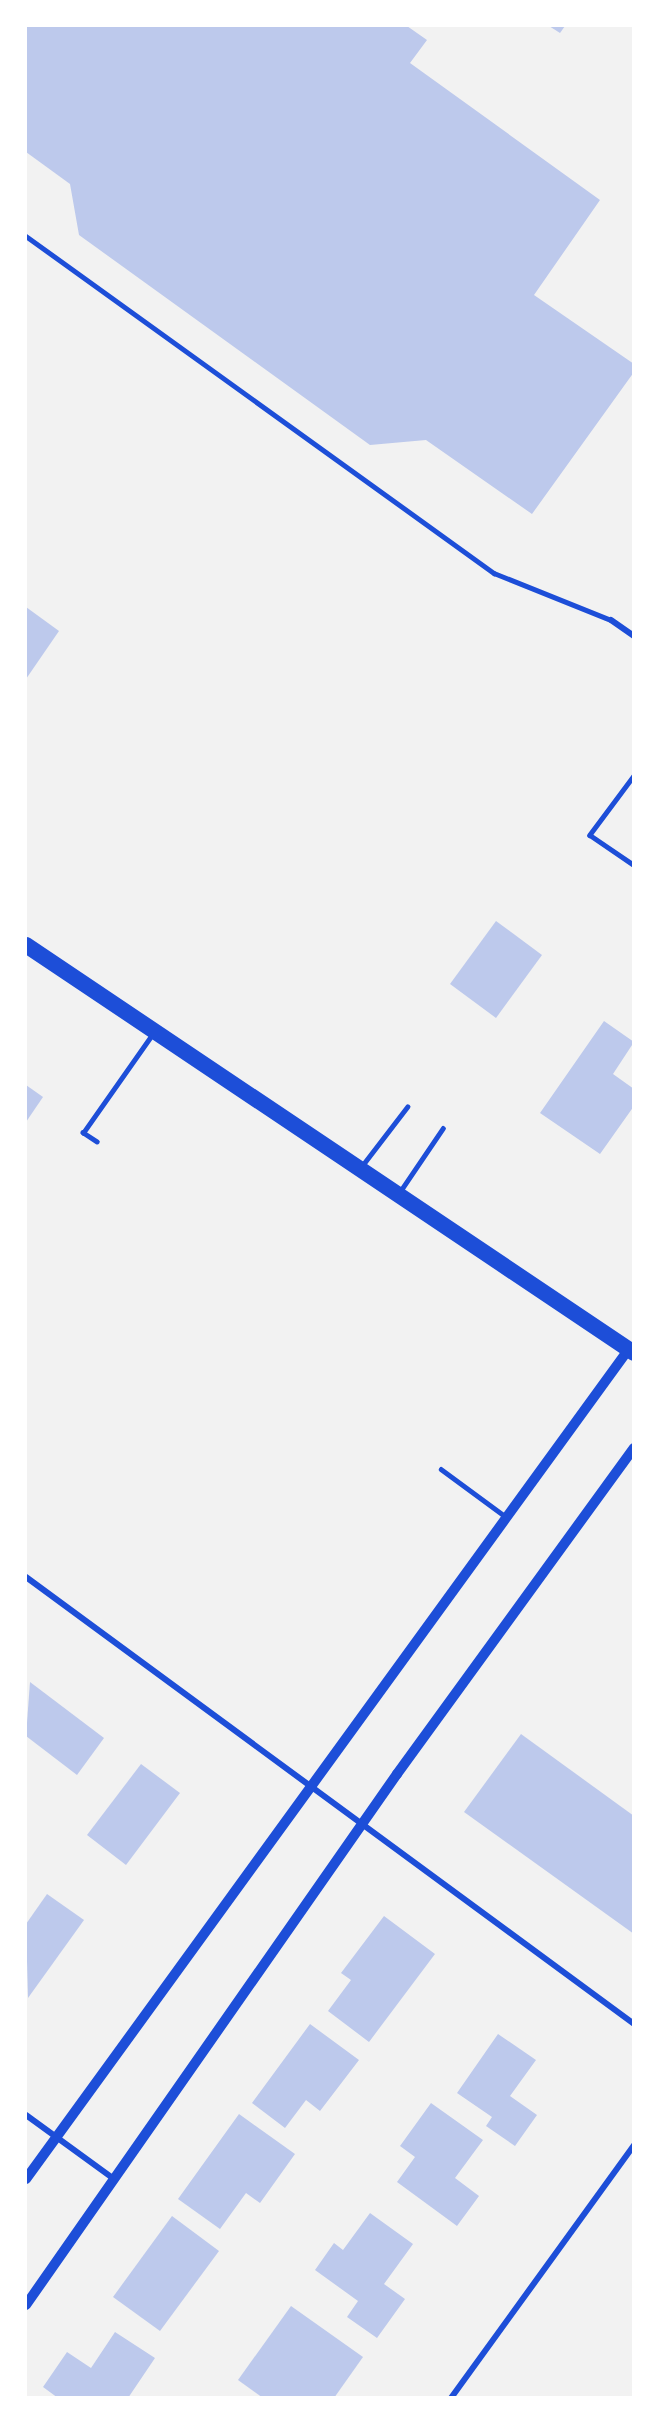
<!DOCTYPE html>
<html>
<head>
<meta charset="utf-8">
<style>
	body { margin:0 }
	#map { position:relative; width:659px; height:2423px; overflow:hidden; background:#f2f2f2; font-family:"Open Sans",sans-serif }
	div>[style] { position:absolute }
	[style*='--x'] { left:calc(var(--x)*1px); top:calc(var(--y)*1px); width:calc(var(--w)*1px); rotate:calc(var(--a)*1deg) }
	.building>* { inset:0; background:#bdc9ec }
	.service>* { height:4.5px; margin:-2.25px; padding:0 2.25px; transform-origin:2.25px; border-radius:2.25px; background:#1d4ed8 }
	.minor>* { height:6px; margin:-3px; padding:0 3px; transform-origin:3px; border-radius:3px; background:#1d4ed8 }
	.tertiary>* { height:10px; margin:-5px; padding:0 5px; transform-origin:5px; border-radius:5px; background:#1d4ed8 }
	.trunk>* { height:16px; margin:-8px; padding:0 8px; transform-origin:8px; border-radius:8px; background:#1d4ed8 }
	span { translate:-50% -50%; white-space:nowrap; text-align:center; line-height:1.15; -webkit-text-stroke:6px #fff; paint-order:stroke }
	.frame { position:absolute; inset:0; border:27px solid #fff; pointer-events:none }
</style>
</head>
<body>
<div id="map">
	<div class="building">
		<div style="clip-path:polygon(26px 26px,407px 26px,427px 40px,410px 63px,600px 200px,534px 295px,634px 364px,634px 372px,532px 514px,426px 440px,370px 445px,79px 235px,70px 184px,26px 152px)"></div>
		<div style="clip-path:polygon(549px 26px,565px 26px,560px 33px)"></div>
		<div style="clip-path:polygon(26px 607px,59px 631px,26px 679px)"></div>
		<div style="clip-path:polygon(496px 921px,542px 955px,496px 1018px,450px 984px)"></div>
		<div style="clip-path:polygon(604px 1021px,634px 1042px,613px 1074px,634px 1089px,634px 1106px,600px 1154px,540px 1113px)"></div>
		<div style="clip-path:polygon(26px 1085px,43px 1097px,26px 1122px)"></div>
		<div style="clip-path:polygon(30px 1682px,104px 1738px,77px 1775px,26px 1736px)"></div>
		<div style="clip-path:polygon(521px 1734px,634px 1816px,634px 1934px,464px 1812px)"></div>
		<div style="clip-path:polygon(141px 1764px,180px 1793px,126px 1865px,87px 1835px)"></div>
		<div style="clip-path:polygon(47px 1894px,84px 1920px,28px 1998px,26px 1924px)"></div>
		<div style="clip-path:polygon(384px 1916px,435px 1954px,369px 2042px,328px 2011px,351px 1980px,341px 1973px)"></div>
		<div style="clip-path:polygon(310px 2024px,359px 2060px,320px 2111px,306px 2100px,285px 2128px,252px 2103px)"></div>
		<div style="clip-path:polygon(498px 2034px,536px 2060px,510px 2096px,537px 2115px,515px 2146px,486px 2126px,492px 2117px,457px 2093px)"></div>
		<div style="clip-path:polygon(431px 2103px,483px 2140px,455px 2178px,479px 2196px,457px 2226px,397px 2182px,415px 2157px,400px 2146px)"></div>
		<div style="clip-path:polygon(239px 2114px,295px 2154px,260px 2203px,246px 2193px,220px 2229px,178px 2199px)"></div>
		<div style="clip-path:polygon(370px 2213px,413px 2244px,384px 2284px,405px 2299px,377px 2338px,347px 2317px,358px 2301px,315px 2270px,334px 2243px,343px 2250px)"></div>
		<div style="clip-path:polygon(172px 2216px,219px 2251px,160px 2331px,113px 2297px)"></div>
		<div style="clip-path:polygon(291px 2306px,363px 2357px,334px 2398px,263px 2398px,238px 2380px)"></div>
		<div style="clip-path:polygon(115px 2332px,155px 2358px,128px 2398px,58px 2398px,43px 2387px,67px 2352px,91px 2368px)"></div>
	</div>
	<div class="service">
		<div style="--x:26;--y:236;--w:577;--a:35.76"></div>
		<div style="--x:494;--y:573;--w:126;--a:21.9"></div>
		<div style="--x:634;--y:776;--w:74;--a:126.7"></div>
		<div style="--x:590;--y:835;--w:53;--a:34.3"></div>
		<div style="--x:97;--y:1142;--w:17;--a:-147"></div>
		<div style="--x:83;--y:1133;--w:120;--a:-54.9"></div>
		<div style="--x:361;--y:1167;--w:76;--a:-52.5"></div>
		<div style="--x:399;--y:1193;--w:78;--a:-55.9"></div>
		<div style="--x:441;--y:1469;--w:81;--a:36.4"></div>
	</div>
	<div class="minor">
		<div style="--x:611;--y:620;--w:28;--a:35"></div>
		<div style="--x:26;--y:1577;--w:755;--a:36.32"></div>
		<div style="--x:26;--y:2115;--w:109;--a:36"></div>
		<div style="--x:451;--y:2398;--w:312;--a:-54.1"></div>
	</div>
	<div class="tertiary">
		<div style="--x:26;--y:2179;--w:1025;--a:-54.01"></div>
		<div style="--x:26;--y:2305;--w:648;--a:-55.06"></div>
		<div style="--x:397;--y:1774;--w:403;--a:-54"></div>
	</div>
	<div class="trunk">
		<div style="--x:26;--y:945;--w:732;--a:33.86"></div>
	</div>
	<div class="frame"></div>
</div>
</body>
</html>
